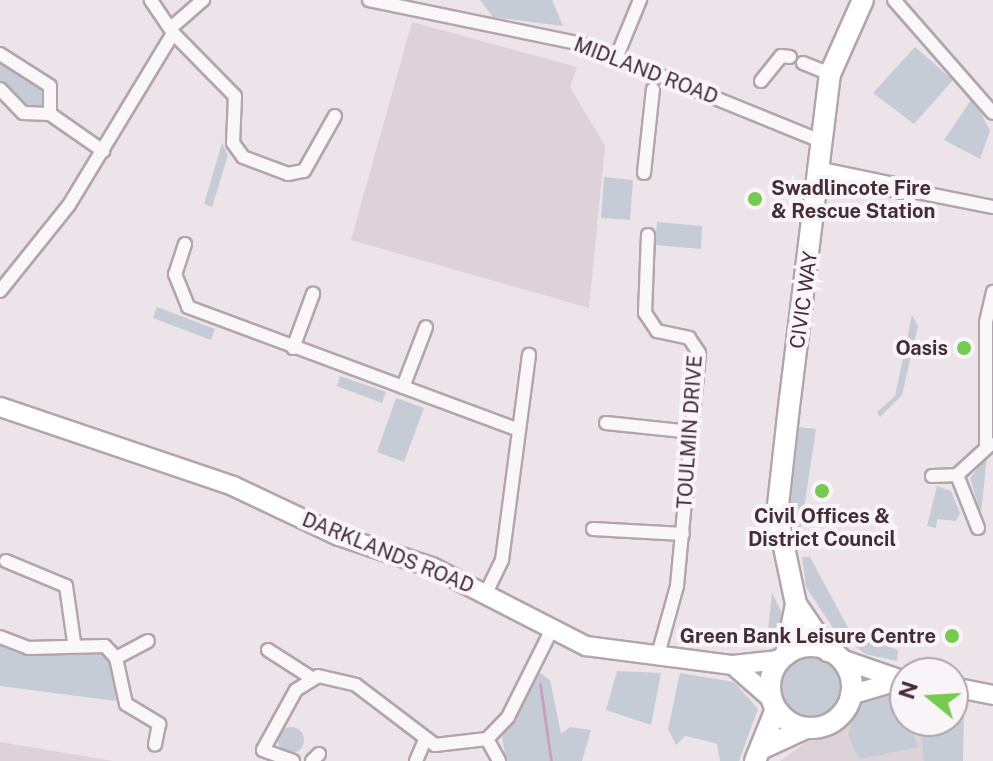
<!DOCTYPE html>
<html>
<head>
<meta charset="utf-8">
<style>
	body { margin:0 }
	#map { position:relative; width:993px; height:761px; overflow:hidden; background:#ece4e8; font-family:"Public Sans",sans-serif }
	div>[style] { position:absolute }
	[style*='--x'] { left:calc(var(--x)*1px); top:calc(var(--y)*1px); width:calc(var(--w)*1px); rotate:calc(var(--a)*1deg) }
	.built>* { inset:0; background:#ddd2d8 }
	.green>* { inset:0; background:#c6ccd5 }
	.round { border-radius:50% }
	.stream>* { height:3px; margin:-1.5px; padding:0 1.5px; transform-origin:1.5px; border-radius:1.5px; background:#caa1bb }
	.roads { filter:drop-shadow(2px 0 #b3a5ac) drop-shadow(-2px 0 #b3a5ac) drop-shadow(0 2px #b3a5ac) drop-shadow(0 -2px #b3a5ac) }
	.street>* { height:12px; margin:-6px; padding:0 6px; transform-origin:6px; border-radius:6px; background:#faf7f8 }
	.secondary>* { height:18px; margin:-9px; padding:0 9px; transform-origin:9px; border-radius:9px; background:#fff }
	.primary>* { height:20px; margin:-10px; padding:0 10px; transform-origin:10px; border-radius:10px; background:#fff }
	.primary>.ring { margin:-10px; padding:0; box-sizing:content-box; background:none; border:20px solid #fff; border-radius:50% }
	.dots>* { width:22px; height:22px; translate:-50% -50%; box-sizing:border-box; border:4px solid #f9f4f7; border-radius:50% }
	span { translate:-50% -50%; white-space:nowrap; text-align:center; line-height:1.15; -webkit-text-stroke:8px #f9f4f7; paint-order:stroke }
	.street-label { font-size:20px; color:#442c38 }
	.poi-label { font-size:20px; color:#442c38; font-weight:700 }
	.left { translate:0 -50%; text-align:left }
	.right { translate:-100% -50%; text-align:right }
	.north { position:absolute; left:889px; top:657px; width:80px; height:80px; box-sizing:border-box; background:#f9f4f7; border:2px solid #b1a4ab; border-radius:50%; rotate:288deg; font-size:22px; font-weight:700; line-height:32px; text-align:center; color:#442c38 }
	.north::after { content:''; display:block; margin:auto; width:28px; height:36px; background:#75ca50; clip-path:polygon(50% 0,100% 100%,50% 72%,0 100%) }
</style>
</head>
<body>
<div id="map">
	<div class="built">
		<div style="clip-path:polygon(412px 22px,577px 67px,570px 87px,605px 146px,589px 308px,351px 240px)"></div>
		<div style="clip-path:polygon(873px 694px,905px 694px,905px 721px,920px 721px,925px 733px,924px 761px,780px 761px)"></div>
		<div style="clip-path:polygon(0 742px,113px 761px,0 761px)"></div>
	</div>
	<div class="green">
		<div style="clip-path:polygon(480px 0,552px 0,563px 26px,493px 17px)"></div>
		<div style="clip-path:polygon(915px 47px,953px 80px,914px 124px,873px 93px)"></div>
		<div style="clip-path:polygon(0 61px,45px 90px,43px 110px,23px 108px,0 83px)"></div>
		<div style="clip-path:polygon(973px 97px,990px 131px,980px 159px,944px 140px)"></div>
		<div style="clip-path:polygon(222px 143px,228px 155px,212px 207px,204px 204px)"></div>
		<div style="clip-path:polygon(604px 177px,633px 180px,630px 220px,601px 218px)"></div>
		<div style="clip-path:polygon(657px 222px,702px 226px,701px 249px,655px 245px)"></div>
		<div style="clip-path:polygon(157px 307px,215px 329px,211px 340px,153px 318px)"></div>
		<div style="clip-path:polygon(912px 315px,918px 326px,902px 395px,880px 417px,877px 412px,895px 396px)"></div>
		<div style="clip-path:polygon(340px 376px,386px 392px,382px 403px,337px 386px)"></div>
		<div style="clip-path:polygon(396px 398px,424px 408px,404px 462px,377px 452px)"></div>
		<div style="clip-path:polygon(799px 427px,816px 429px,800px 536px,789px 517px)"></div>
		<div style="clip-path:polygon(987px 456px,981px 514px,970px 478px)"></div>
		<div style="clip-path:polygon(937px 486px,951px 491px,960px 513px,956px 521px,937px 519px,936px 528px,927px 526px)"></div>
		<div style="clip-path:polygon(802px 557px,810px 557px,851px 633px,898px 650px,897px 661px,865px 654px,833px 628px,806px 587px)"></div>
		<div style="clip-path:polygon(772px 593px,783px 615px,771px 643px,767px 639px)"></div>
		<div style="clip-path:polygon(0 644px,38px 656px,96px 649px,113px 667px,116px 701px,0 686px)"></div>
		<div class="round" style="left:779px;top:656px;width:62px;height:62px"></div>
		<div style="clip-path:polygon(617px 671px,661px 673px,651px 725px,606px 710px)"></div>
		<div style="clip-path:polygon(539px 672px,550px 680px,561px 734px,570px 727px,591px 730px,582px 761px,506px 761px,502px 737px)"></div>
		<div style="clip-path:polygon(680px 673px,734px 682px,758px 709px,739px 761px,720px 761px,717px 744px,707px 741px,685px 736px,676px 745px,668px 729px)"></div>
		<div style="clip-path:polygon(881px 692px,894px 694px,919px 747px,859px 759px,848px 735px,853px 718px,867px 696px)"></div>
		<div style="clip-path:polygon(953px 700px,964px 710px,963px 761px,924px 761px,920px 721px,953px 721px)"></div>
		<div class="round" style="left:278px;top:727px;width:26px;height:26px"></div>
	</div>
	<div class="stream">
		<div style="--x:540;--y:684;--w:78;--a:81.9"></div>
	</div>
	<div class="roads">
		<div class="street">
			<div style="--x:369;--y:0;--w:217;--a:11.7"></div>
			<div style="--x:582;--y:44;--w:260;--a:22.1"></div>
			<div style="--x:894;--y:0;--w:150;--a:48.8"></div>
			<div style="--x:173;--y:26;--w:40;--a:-41"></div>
			<div style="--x:173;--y:33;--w:88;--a:45.5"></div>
			<div style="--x:235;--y:96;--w:47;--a:92.4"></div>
			<div style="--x:233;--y:143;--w:17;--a:54"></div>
			<div style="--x:243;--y:157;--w:48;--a:20.7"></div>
			<div style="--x:288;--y:174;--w:16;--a:-11"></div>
			<div style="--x:304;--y:171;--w:63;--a:-60.6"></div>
			<div style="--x:0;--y:54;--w:59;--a:32.6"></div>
			<div style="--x:50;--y:86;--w:28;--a:90"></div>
			<div style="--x:617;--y:56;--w:61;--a:-67.7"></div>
			<div style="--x:803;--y:63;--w:29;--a:22"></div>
			<div style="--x:761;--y:81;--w:32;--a:-51"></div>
			<div style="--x:781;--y:56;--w:9;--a:6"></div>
			<div style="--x:0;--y:89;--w:33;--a:46"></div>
			<div style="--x:23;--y:113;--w:27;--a:2"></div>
			<div style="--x:50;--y:114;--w:65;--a:34.9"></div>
			<div style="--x:644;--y:173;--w:84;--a:-83.9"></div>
			<div style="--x:903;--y:189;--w:92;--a:11.3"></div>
			<div style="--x:648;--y:235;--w:78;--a:92.2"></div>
			<div style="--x:645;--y:313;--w:22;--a:56"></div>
			<div style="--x:657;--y:331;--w:33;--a:12"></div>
			<div style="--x:689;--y:338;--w:18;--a:56"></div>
			<div style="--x:699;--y:353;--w:234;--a:95.4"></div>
			<div style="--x:677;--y:586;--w:75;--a:105.5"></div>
			<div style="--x:185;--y:244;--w:32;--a:108"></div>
			<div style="--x:175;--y:274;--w:35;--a:68"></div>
			<div style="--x:188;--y:307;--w:352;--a:20.4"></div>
			<div style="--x:0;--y:291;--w:110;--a:-51.3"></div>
			<div style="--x:69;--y:205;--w:201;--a:-58.8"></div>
			<div style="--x:173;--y:33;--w:40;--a:-124"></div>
			<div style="--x:293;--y:348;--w:58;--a:-69.7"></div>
			<div style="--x:403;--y:387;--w:64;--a:-69"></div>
			<div style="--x:606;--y:423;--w:85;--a:6"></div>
			<div style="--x:986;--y:445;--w:123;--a:-90"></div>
			<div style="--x:986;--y:322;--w:31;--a:-77"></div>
			<div style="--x:957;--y:475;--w:57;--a:68.4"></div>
			<div style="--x:932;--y:476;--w:25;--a:-2"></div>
			<div style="--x:957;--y:475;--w:46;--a:-42.4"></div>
			<div style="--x:593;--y:529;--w:90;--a:3.2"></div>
			<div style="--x:6;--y:561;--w:65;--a:22.6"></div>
			<div style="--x:66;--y:586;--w:57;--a:81.9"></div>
			<div style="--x:486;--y:593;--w:37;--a:-64"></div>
			<div style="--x:502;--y:560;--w:207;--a:-82.5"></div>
			<div style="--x:0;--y:637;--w:30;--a:21"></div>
			<div style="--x:28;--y:648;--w:77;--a:-1.5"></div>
			<div style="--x:105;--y:646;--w:16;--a:47"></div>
			<div style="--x:116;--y:658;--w:47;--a:77.7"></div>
			<div style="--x:126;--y:704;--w:39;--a:31"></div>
			<div style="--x:159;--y:724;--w:21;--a:101"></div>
			<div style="--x:268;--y:650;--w:50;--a:32.7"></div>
			<div style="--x:116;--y:658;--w:36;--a:-28"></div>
			<div style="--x:487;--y:739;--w:25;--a:61"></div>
			<div style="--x:293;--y:761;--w:32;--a:-160"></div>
			<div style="--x:263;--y:750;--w:68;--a:-61.2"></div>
			<div style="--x:296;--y:690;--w:26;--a:-32"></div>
			<div style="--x:318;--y:676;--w:39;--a:13"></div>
			<div style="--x:356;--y:685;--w:99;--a:37.2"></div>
			<div style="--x:435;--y:745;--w:52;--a:-6.6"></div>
			<div style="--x:487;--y:739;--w:30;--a:-46"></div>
			<div style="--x:508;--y:717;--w:96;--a:-63.4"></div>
			<div style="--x:312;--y:761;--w:10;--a:-45"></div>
			<div style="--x:416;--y:761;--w:23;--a:-67"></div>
		</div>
		<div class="secondary">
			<div style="--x:821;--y:172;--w:84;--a:11.7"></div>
			<div style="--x:0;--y:407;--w:246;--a:18.7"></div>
			<div style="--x:233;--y:486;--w:117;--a:25.3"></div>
			<div style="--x:339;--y:536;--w:100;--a:18.6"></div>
			<div style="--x:434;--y:568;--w:171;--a:27.2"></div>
			<div style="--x:586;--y:646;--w:148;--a:7.4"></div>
			<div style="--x:733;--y:665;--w:46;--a:-6.2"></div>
			<div style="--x:841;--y:659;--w:68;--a:19"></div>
			<div style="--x:733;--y:665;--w:52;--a:41.1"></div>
			<div style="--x:953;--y:687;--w:41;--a:11.3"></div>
			<div style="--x:850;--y:695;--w:50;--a:-16.3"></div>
		</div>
		<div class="primary">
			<div style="--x:796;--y:604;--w:57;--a:55.8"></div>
			<div class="ring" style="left:770px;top:646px;width:62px;height:62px"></div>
			<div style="--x:786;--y:655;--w:52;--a:-78.9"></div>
			<div style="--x:796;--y:604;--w:92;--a:-101.9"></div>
			<div style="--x:777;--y:514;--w:116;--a:-83.6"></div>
			<div style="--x:790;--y:399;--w:327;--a:-83"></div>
			<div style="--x:830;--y:74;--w:81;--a:-66"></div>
			<div style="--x:763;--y:748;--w:47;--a:-24.9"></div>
			<div style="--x:755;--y:761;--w:56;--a:-68"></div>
		</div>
	</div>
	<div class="dots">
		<div style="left:755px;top:199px;background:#75ca50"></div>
		<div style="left:964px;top:348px;background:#75ca50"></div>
		<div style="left:822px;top:491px;background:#75ca50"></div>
		<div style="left:952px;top:636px;background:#75ca50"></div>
	</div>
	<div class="street-label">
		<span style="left:646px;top:71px;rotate:21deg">MIDLAND ROAD</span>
		<span style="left:804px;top:300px;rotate:-82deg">CIVIC WAY</span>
		<span style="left:690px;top:432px;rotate:-86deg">TOULMIN DRIVE</span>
		<span style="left:388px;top:553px;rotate:22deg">DARKLANDS ROAD</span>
	</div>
	<div class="poi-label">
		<span class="left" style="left:771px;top:200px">Swadlincote Fire<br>&amp; Rescue Station</span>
		<span class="right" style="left:948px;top:348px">Oasis</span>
		<span style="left:822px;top:528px">Civil Offices &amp;<br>District Council</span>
		<span class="right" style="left:936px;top:636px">Green Bank Leisure Centre</span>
	</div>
	<div class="north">N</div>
</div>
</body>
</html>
